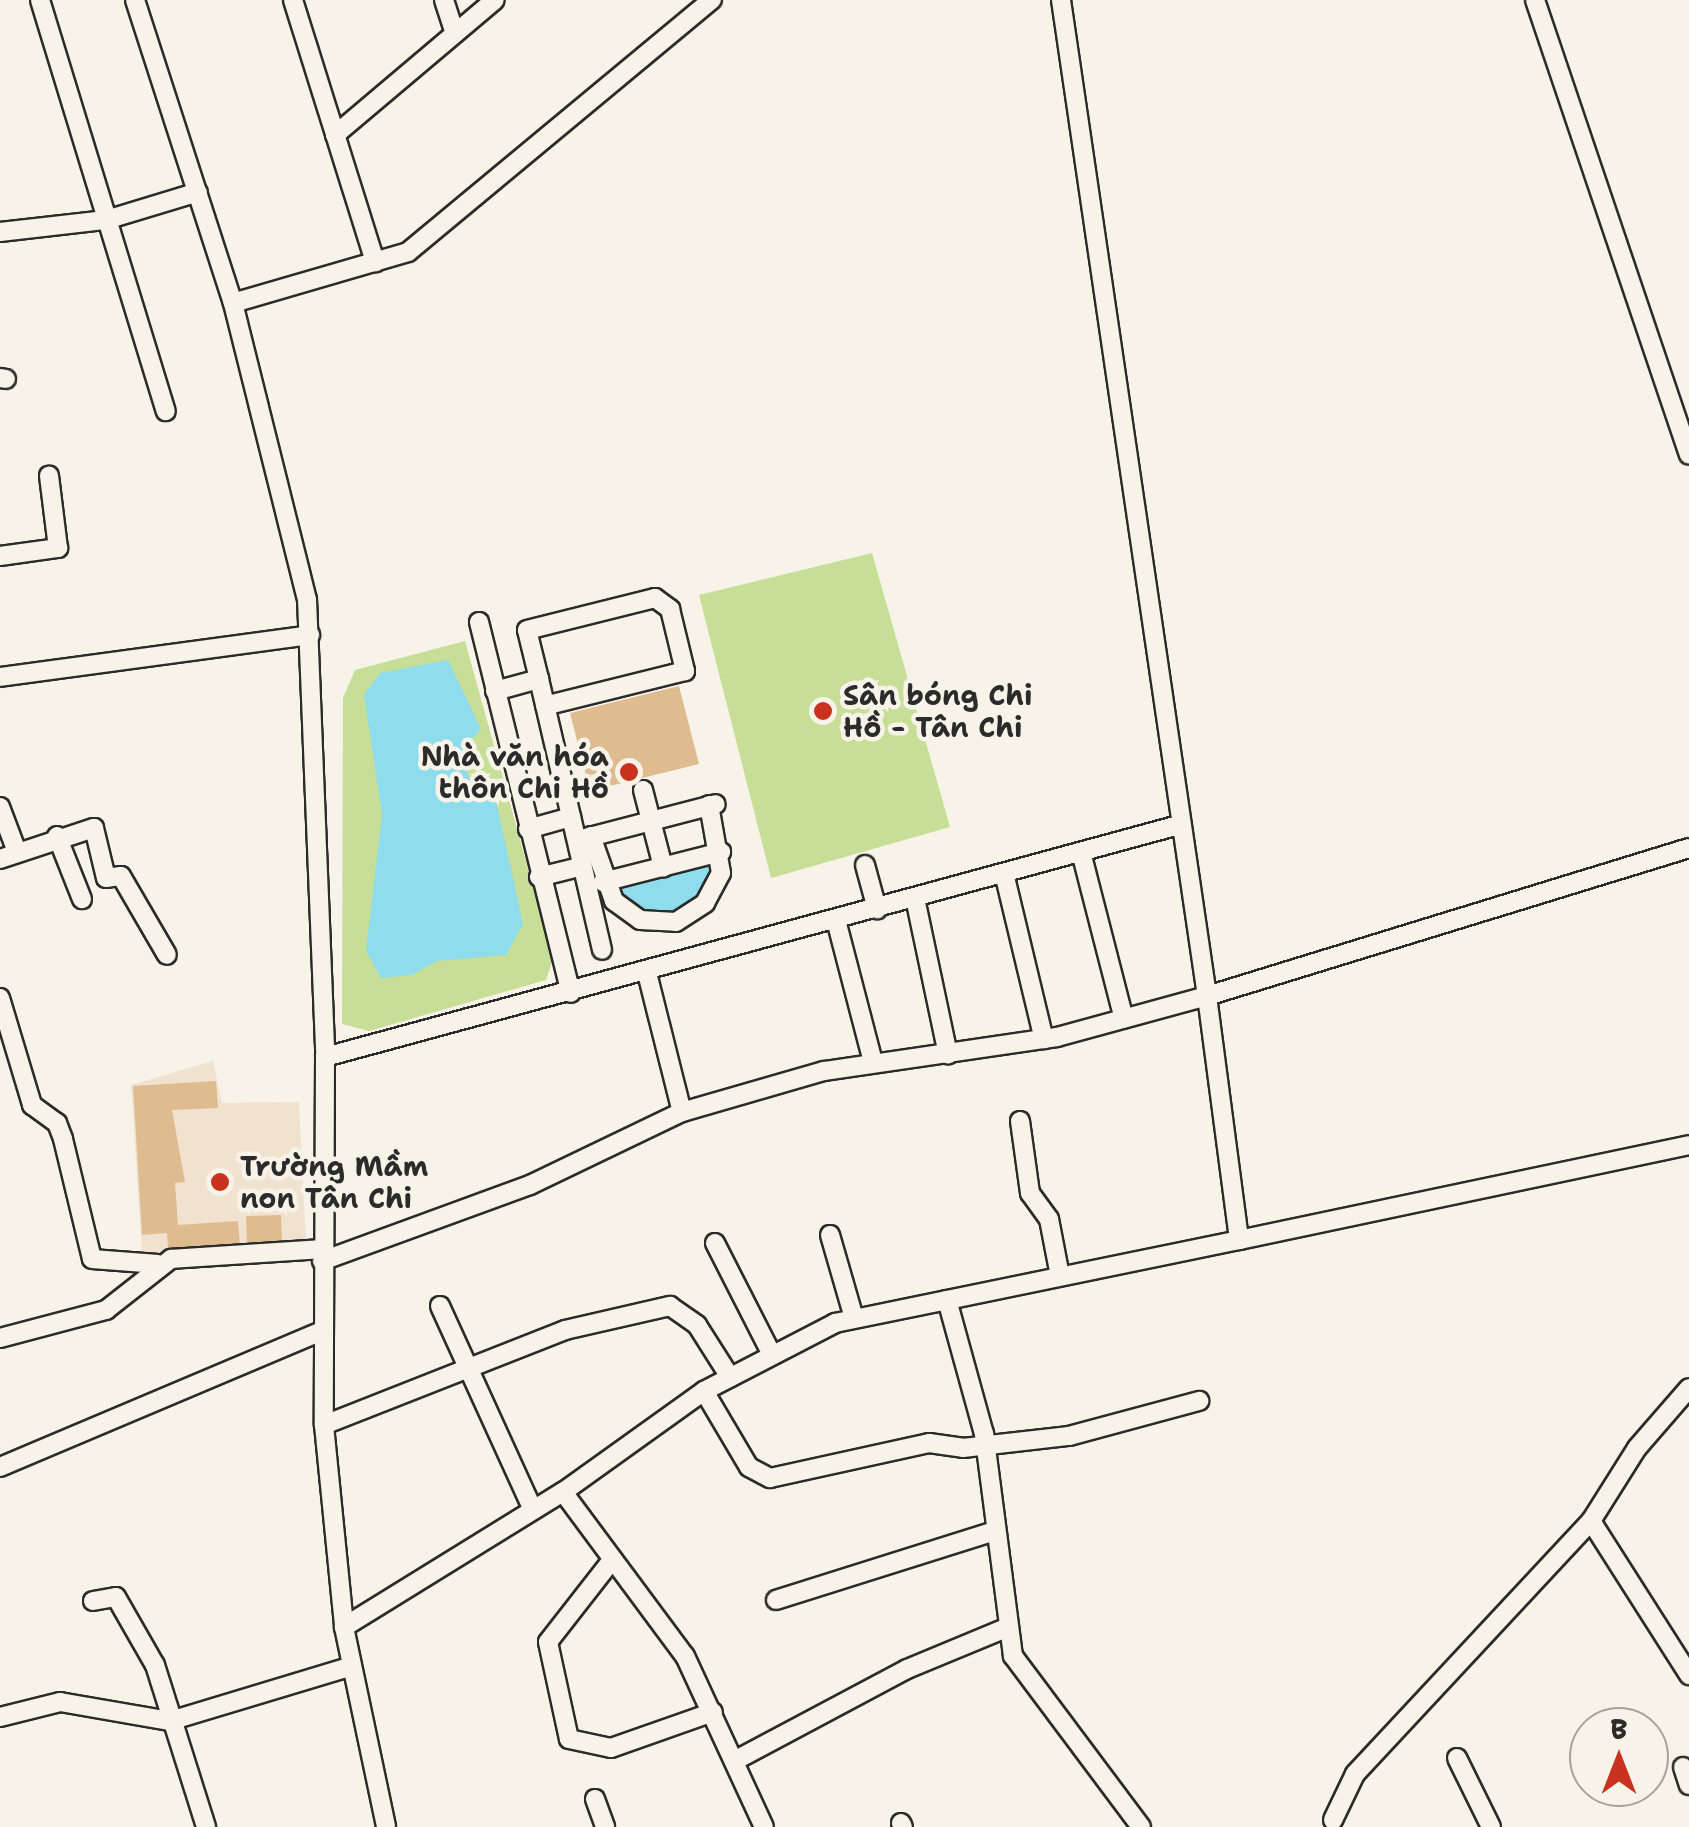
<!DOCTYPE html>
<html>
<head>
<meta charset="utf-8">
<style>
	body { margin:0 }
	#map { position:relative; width:1689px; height:1827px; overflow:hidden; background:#f7f3e8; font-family:"Shantell Sans",sans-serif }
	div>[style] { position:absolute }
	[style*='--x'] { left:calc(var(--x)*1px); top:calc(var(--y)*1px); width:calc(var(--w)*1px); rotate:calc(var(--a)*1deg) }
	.built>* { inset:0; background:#f0e2ce }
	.green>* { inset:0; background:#c6de95 }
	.water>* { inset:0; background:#8edcec }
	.building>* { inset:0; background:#debc90 }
	.roads { filter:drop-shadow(2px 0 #2b2b2b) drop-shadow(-2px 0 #2b2b2b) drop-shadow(0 2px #2b2b2b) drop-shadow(0 -2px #2b2b2b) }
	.minor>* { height:18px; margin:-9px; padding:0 9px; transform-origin:9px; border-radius:9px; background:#f7f3e8 }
	.dots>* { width:28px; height:28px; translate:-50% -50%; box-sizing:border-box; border:5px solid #f7f3e8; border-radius:50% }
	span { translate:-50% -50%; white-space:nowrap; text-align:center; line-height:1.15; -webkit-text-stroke:9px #f7f3e8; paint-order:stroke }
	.poi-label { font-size:28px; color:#2b2b2b; font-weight:700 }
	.left { translate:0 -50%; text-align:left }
	.right { translate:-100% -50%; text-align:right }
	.north { position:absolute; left:1569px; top:1707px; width:100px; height:100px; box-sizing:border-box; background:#f7f3e8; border:2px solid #a5a39c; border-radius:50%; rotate:0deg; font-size:28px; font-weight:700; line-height:40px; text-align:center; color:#2b2b2b }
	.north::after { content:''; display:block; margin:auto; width:35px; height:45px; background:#c8321e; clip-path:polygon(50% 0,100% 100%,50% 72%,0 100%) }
</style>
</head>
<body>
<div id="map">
	<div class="built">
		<div style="clip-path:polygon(213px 1061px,222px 1103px,299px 1102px,307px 1260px,143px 1269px,131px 1085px)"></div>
	</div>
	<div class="green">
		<div style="clip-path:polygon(872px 553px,950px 827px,771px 878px,699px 595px)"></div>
		<div style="clip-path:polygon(465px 641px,553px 959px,546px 980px,369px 1031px,342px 1024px,343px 698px,355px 670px)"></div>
	</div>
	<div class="water">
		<div style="clip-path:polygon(448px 660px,481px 729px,466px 746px,464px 765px,471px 783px,495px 796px,523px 924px,506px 955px,437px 961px,412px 975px,381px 978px,366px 951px,382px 814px,364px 695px,380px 673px)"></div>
		<div style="clip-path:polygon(714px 861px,696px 897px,670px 913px,638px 908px,615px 888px)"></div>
	</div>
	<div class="building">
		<div style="clip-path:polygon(679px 686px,699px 764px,590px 791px,570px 713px)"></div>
		<div style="clip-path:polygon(216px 1081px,218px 1108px,172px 1110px,185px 1182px,175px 1183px,178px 1225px,238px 1221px,241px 1259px,169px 1263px,167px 1233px,142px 1235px,133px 1086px)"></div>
		<div style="clip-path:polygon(281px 1215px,282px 1244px,247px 1245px,246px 1216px)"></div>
	</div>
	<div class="roads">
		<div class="minor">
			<div style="--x:40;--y:0;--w:430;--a:73"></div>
			<div style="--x:135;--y:0;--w:318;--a:72.1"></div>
			<div style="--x:233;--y:303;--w:305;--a:76"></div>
			<div style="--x:307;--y:599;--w:458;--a:87.7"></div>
			<div style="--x:325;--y:1057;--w:368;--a:90.2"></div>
			<div style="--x:324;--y:1425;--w:203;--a:84.3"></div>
			<div style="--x:344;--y:1627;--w:204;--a:78.1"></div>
			<div style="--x:293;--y:0;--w:275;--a:72.6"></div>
			<div style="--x:444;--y:0;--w:35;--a:72"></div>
			<div style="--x:1061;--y:0;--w:1007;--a:81.66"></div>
			<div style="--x:1207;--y:996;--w:504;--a:-17.07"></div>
			<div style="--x:1535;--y:0;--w:480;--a:71.3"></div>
			<div style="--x:335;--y:135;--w:209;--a:-40.2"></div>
			<div style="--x:0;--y:232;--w:107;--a:-6.5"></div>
			<div style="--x:106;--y:220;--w:96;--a:-16.9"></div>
			<div style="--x:233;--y:303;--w:182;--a:-16.2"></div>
			<div style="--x:408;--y:252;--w:395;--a:-39.7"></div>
			<div style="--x:0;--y:378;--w:6;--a:9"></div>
			<div style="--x:0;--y:556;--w:59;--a:-7.9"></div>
			<div style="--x:58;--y:548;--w:73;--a:-97.1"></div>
			<div style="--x:479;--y:622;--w:382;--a:76.1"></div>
			<div style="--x:0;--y:677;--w:313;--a:-7.7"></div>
			<div style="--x:539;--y:679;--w:50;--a:-103.8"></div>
			<div style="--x:527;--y:630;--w:132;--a:-14"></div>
			<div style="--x:655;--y:598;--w:19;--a:36"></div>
			<div style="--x:670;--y:609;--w:64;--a:76.4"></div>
			<div style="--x:685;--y:671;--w:144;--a:166"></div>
			<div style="--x:495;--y:691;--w:46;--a:-15.3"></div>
			<div style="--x:539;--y:679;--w:278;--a:76.9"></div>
			<div style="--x:643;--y:790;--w:80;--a:75.4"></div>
			<div style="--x:0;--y:807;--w:48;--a:69.3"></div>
			<div style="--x:528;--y:829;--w:45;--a:-15.6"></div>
			<div style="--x:57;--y:836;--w:68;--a:68.4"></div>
			<div style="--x:591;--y:836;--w:69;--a:70.5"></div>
			<div style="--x:614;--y:901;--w:32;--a:36"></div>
			<div style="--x:640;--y:920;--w:36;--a:3"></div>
			<div style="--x:676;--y:922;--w:35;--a:-33"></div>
			<div style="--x:705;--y:903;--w:34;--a:-62"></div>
			<div style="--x:721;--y:873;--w:69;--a:-100"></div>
			<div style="--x:582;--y:839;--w:138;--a:-14.6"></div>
			<div style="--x:1081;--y:852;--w:172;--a:75.6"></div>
			<div style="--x:0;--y:859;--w:99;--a:-18.3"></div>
			<div style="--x:94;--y:828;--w:51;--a:76.5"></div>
			<div style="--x:106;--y:878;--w:15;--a:-8"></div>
			<div style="--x:121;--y:876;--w:91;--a:59.8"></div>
			<div style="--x:865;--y:865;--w:46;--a:74.7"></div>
			<div style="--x:1004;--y:873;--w:171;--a:76.5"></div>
			<div style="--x:539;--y:877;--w:45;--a:-14"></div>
			<div style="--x:603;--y:882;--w:122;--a:-14.3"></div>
			<div style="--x:915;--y:898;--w:160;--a:78.1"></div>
			<div style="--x:836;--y:920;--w:147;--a:75.4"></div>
			<div style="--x:647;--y:973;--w:143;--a:75.9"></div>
			<div style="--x:0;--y:998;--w:112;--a:73.3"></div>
			<div style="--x:32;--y:1105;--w:31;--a:36"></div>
			<div style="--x:57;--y:1123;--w:17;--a:69"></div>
			<div style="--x:63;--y:1139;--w:123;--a:76.4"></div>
			<div style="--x:92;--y:1259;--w:66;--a:4.3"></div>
			<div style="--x:325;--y:1057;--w:885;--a:-15.2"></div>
			<div style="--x:1020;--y:1121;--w:73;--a:82.1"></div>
			<div style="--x:1030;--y:1193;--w:32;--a:54"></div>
			<div style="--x:1049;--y:1219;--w:58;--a:79.1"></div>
			<div style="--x:830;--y:1235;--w:86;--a:73.9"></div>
			<div style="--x:715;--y:1243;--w:126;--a:63"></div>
			<div style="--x:322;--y:1261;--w:221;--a:-20.1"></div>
			<div style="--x:530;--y:1185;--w:169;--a:-25.7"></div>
			<div style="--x:682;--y:1112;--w:148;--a:-16.1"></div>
			<div style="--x:824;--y:1071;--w:235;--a:-8.3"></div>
			<div style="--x:1057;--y:1037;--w:156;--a:-15.3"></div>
			<div style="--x:1207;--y:996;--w:246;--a:82.5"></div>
			<div style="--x:1239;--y:1240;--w:460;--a:-11.9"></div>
			<div style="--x:440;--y:1306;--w:224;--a:65.5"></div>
			<div style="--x:0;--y:1338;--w:110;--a:-14.8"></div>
			<div style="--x:106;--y:1310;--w:83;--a:-38.1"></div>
			<div style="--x:171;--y:1259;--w:151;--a:-3.8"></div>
			<div style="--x:704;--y:1391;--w:88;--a:59.4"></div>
			<div style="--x:749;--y:1467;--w:24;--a:28"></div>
			<div style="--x:770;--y:1478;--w:163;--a:-12.4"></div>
			<div style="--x:929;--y:1443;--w:34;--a:8"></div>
			<div style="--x:963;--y:1448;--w:107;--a:-6.5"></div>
			<div style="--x:1069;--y:1436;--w:135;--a:-15.1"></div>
			<div style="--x:324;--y:1425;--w:259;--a:-21.5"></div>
			<div style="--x:565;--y:1330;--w:108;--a:-12.9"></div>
			<div style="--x:670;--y:1306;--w:33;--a:35"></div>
			<div style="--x:697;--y:1325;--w:62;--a:57.6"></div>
			<div style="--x:0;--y:1467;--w:350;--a:-22.9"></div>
			<div style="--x:563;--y:1492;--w:204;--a:53.4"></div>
			<div style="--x:685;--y:1656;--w:188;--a:65.2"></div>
			<div style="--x:1591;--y:1521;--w:183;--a:57.5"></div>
			<div style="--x:612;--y:1560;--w:104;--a:128"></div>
			<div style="--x:548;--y:1642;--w:99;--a:77.8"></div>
			<div style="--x:569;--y:1739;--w:43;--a:12.1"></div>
			<div style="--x:611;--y:1748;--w:108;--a:-19.4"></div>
			<div style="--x:776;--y:1600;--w:230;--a:-17.5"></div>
			<div style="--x:93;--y:1601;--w:23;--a:-10"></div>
			<div style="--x:116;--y:1597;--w:78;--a:60.2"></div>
			<div style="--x:155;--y:1665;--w:170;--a:72.5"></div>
			<div style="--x:344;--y:1627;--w:257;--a:-31.7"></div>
			<div style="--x:563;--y:1492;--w:173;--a:-35.6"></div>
			<div style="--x:704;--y:1391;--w:148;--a:-27.4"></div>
			<div style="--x:835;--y:1323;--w:114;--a:-11.6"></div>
			<div style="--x:0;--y:1717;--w:62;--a:-14"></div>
			<div style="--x:60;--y:1702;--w:112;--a:9.8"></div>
			<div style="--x:170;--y:1721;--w:190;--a:-16.8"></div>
			<div style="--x:1457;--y:1758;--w:77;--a:63.8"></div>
			<div style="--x:736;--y:1760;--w:194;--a:-28"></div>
			<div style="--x:907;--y:1669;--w:107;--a:-22.5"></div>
			<div style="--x:1683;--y:1767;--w:19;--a:72"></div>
			<div style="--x:595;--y:1799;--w:30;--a:70"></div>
			<div style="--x:1333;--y:1820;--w:51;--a:-64.4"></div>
			<div style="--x:1355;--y:1774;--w:346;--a:-47"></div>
			<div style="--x:1591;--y:1521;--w:86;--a:-57.8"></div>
			<div style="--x:1637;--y:1448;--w:79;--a:-49.1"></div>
			<div style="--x:901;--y:1823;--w:4;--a:63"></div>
			<div style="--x:1141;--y:1827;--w:214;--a:-126.8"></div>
			<div style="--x:1013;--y:1656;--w:224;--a:-97.4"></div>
			<div style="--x:984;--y:1434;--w:139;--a:-105.4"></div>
			<div style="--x:947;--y:1300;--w:298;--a:-11.6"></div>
		</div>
	</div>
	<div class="dots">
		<div style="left:823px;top:711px;background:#c8321e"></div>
		<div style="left:629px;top:772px;background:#c8321e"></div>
		<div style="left:220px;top:1182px;background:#c8321e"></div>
	</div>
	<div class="poi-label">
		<span class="left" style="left:843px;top:711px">Sân bóng Chi<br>Hồ - Tân Chi</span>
		<span class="right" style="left:609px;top:772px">Nhà văn hóa<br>thôn Chi Hồ</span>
		<span class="left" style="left:240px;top:1182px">Trường Mầm<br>non Tân Chi</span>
	</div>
	<div class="north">B</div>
</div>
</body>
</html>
